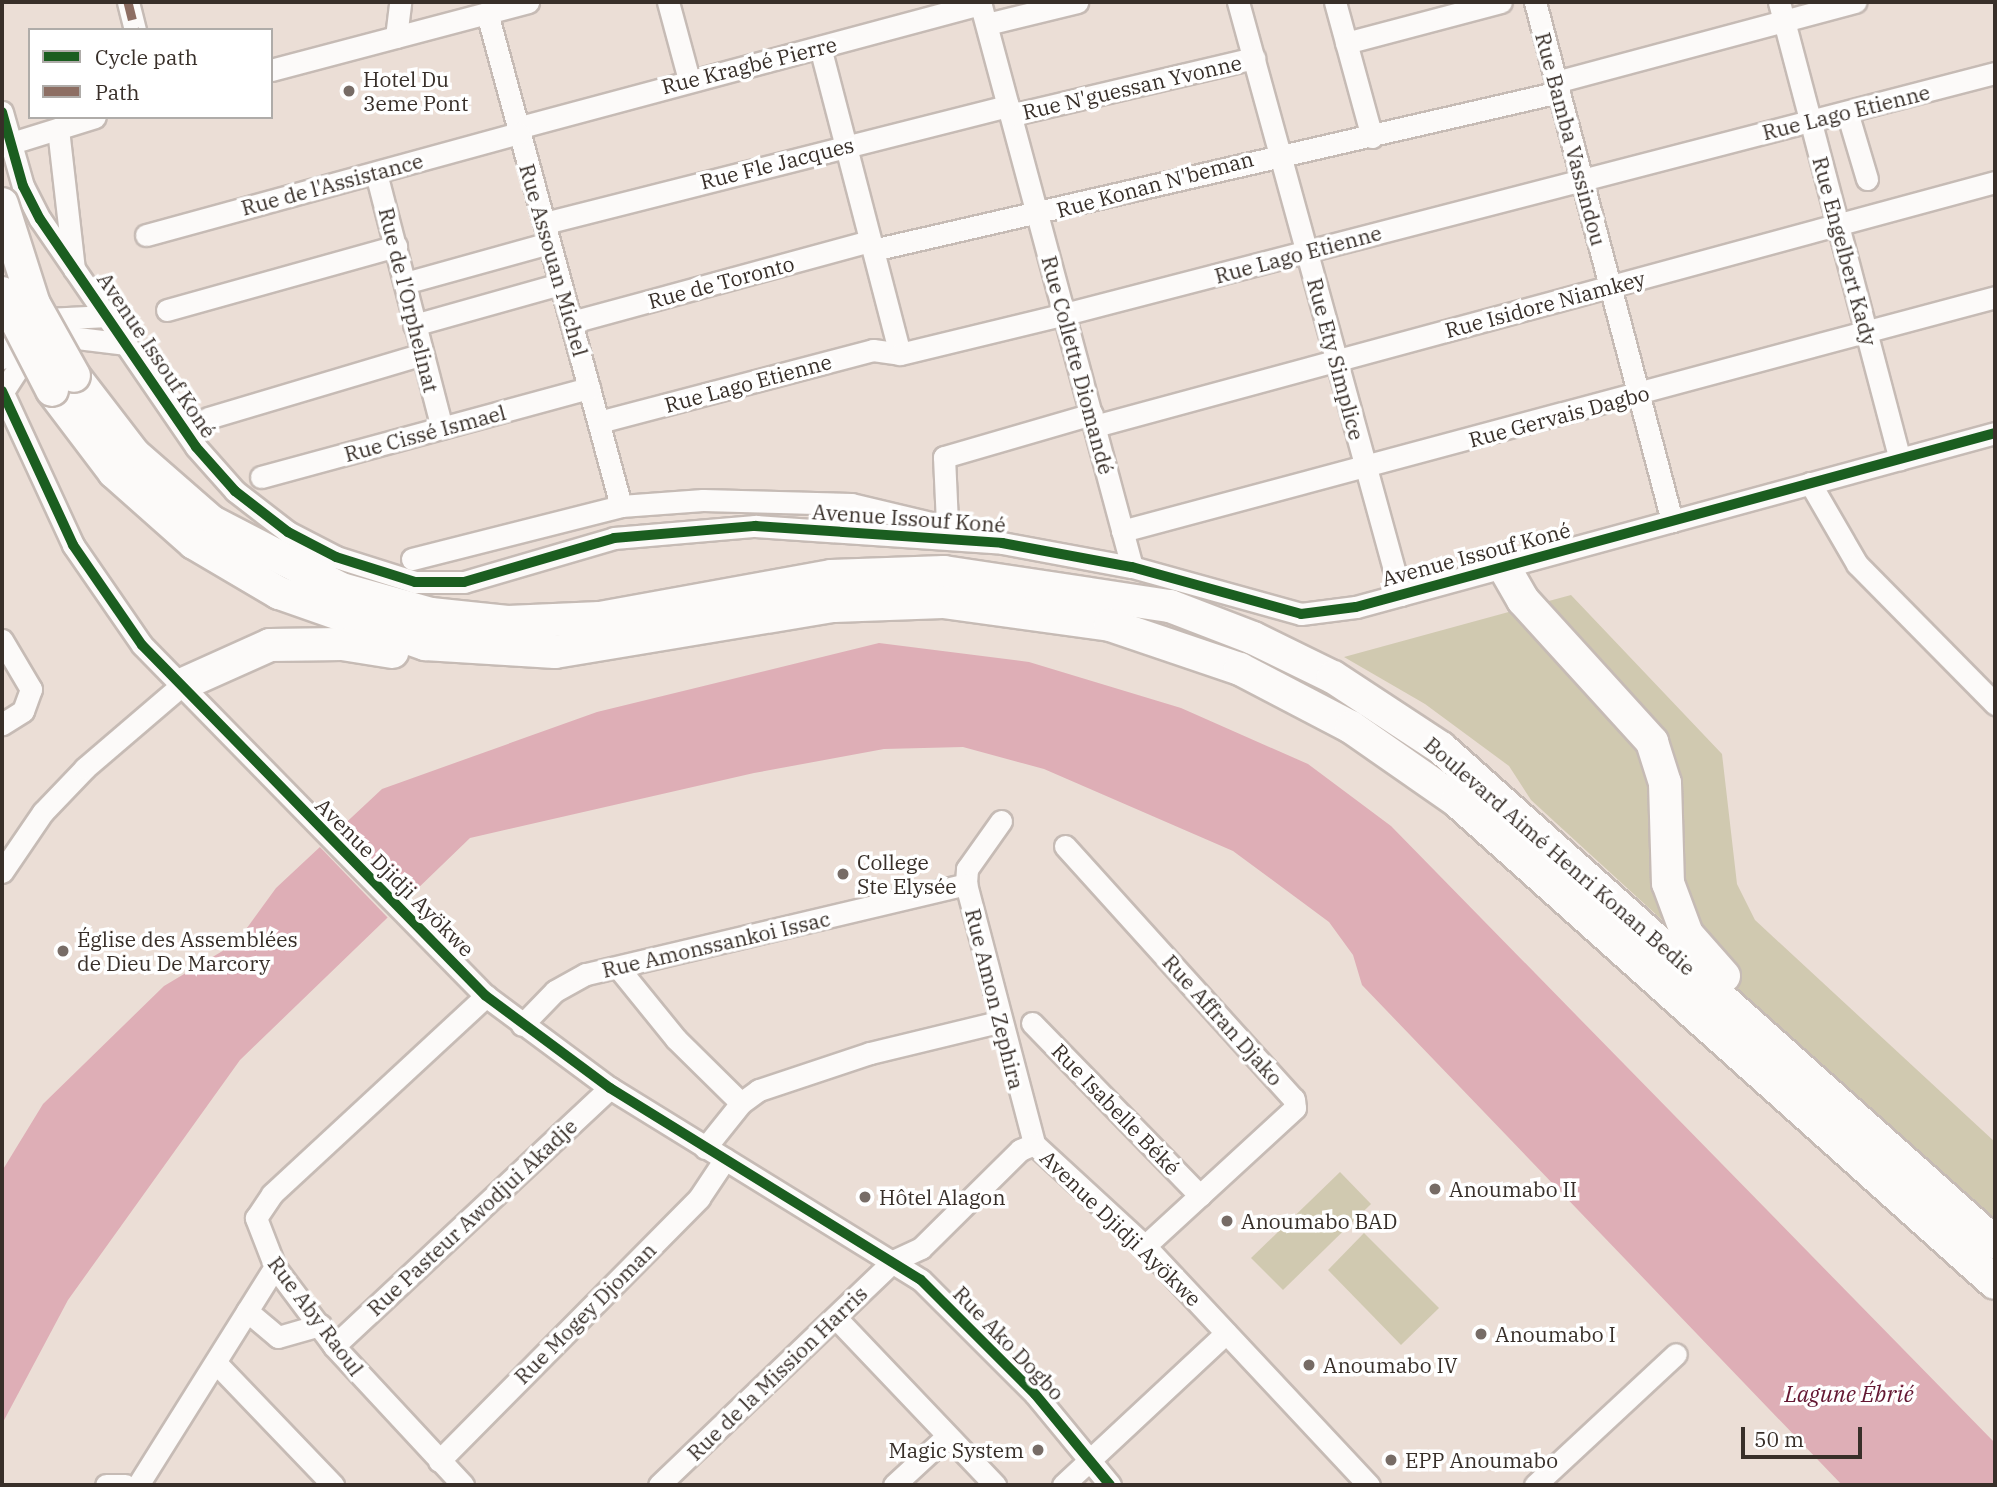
<!DOCTYPE html>
<html>
<head>
<meta charset="utf-8">
<style>
	body { margin:0 }
	#map { position:relative; width:1997px; height:1487px; overflow:hidden; background:#ebded6; font-family:"IBM Plex Serif",serif }
	div>[style] { position:absolute }
	[style*='--x'] { left:calc(var(--x)*1px); top:calc(var(--y)*1px); width:calc(var(--w)*1px); rotate:calc(var(--a)*1deg) }
	.green>* { inset:0; background:#d0c9b0 }
	.water>* { inset:0; background:#deaeb6 }
	.pier>* { inset:0; background:#ebded6 }
	.roads { filter:drop-shadow(2px 0 #c6bbb5) drop-shadow(-2px 0 #c6bbb5) drop-shadow(0 2px #c6bbb5) drop-shadow(0 -2px #c6bbb5) }
	.minor>* { height:21px; margin:-10.5px; padding:0 10.5px; transform-origin:10.5px; border-radius:10.5px; background:#fcfaf9 }
	.highway>* { height:32px; margin:-16px; padding:0 16px; transform-origin:16px; border-radius:16px; background:#fcfaf9 }
	.bridges { filter:drop-shadow(2px 0 #c6bbb5) drop-shadow(-2px 0 #c6bbb5) drop-shadow(0 2px #c6bbb5) drop-shadow(0 -2px #c6bbb5) }
	.highway-bridge>* { height:32px; margin:-16px; padding:0 16px; transform-origin:16px; border-radius:16px; background:#fcfaf9 }
	.quiet>* { height:9px; margin-top:-4.5px; transform-origin:0; background:repeating-linear-gradient(90deg,#8d6e63 0 18px,transparent 0 27px) }
	.cycleway>* { height:10px; margin:-5px; padding:0 5px; transform-origin:5px; border-radius:5px; background:#1b5e20 }
	.dots>* { width:19px; height:19px; translate:-50% -50%; box-sizing:border-box; border:4px solid #fff; border-radius:50% }
	span { translate:-50% -50%; white-space:nowrap; text-align:center; line-height:1.15; -webkit-text-stroke:7px #fff; paint-order:stroke }
	.street-label { font-size:21px; color:#382f29 }
	.poi-label { font-size:21px; color:#382f29 }
	.left { translate:0 -50%; text-align:left }
	.right { translate:-100% -50%; text-align:right }
	.water-label { font-size:23px; color:#631732; font-style:italic }
	.frame { position:absolute; inset:0; border:4px solid #382f29; pointer-events:none }
	.legend { position:absolute; left:28px; top:28px; width:245px; height:91px; box-sizing:border-box; background:#fff; border:2px solid #afaca9; margin:0; padding:9px 12px; list-style:none; font-size:21px; color:#382f29 }
	.legend li { display:flex; align-items:center; gap:14px; height:35px }
	.legend b { width:35px; border:2px solid #afaca9 }
	.scale { position:absolute; left:1741px; top:1427px; width:121px; height:32px; box-sizing:border-box; border:4px solid #382f29; border-top:0; padding-left:9px; font-size:21px; line-height:24px; white-space:nowrap; color:#382f29; -webkit-text-stroke:5px #fff; paint-order:stroke }
</style>
</head>
<body>
<div id="map">
	<div class="green">
		<div style="clip-path:polygon(1571px 595px,1722px 754px,1737px 884px,1755px 920px,1995px 1142px,1995px 1225px,1531px 800px,1509px 766px,1425px 704px,1344px 657px)"></div>
		<div style="clip-path:polygon(1340px 1172px,1371px 1204px,1283px 1290px,1251px 1258px)"></div>
		<div style="clip-path:polygon(1364px 1233px,1439px 1308px,1401px 1345px,1328px 1270px)"></div>
	</div>
	<div class="water">
		<div style="clip-path:polygon(879px 643px,1029px 662px,1181px 708px,1308px 764px,1391px 826px,1995px 1443px,1995px 1485px,1842px 1485px,1362px 985px,1353px 955px,1329px 922px,1233px 851px,1044px 769px,963px 747px,884px 749px,754px 773px,470px 838px,240px 1060px,68px 1300px,2px 1424px,2px 1171px,43px 1104px,164px 986px,236px 943px,276px 888px,382px 789px,597px 712px)"></div>
	</div>
	<div class="pier">
		<div style="clip-path:polygon(337px 826px,410px 901px,390px 920px,318px 845px)"></div>
	</div>
	<div class="roads">
		<div class="minor">
			<div style="--x:128;--y:2;--w:29;--a:76"></div>
			<div style="--x:668;--y:2;--w:81;--a:74.9"></div>
			<div style="--x:980;--y:2;--w:585;--a:74.94"></div>
			<div style="--x:1238;--y:2;--w:615;--a:74.63"></div>
			<div style="--x:1335;--y:2;--w:140;--a:74.7"></div>
			<div style="--x:1535;--y:2;--w:537;--a:75.21"></div>
			<div style="--x:1779;--y:2;--w:473;--a:75.2"></div>
			<div style="--x:487;--y:13;--w:511;--a:74.79"></div>
			<div style="--x:987;--y:24;--w:93;--a:-13.7"></div>
			<div style="--x:396;--y:37;--w:35;--a:-83"></div>
			<div style="--x:1346;--y:43;--w:160;--a:-14.8"></div>
			<div style="--x:820;--y:47;--w:317;--a:75.4"></div>
			<div style="--x:271;--y:70;--w:266;--a:-14.8"></div>
			<div style="--x:1556;--y:82;--w:310;--a:-15"></div>
			<div style="--x:2;--y:112;--w:77;--a:74.2"></div>
			<div style="--x:23;--y:186;--w:37;--a:63"></div>
			<div style="--x:40;--y:219;--w:276;--a:55.6"></div>
			<div style="--x:196;--y:447;--w:59;--a:48.4"></div>
			<div style="--x:235;--y:491;--w:67;--a:37.7"></div>
			<div style="--x:288;--y:532;--w:54;--a:27.5"></div>
			<div style="--x:336;--y:557;--w:83;--a:17.6"></div>
			<div style="--x:415;--y:582;--w:49;--a:0"></div>
			<div style="--x:464;--y:582;--w:156;--a:-16.3"></div>
			<div style="--x:614;--y:538;--w:142;--a:-4.9"></div>
			<div style="--x:755;--y:526;--w:248;--a:3.9"></div>
			<div style="--x:1002;--y:543;--w:132;--a:10.5"></div>
			<div style="--x:1132;--y:567;--w:175;--a:15.5"></div>
			<div style="--x:1301;--y:614;--w:55;--a:-7.3"></div>
			<div style="--x:1356;--y:607;--w:662;--a:-15.23"></div>
			<div style="--x:1847;--y:112;--w:70;--a:73.4"></div>
			<div style="--x:1011;--y:115;--w:250;--a:-13.2"></div>
			<div style="--x:517;--y:128;--w:480;--a:-15"></div>
			<div style="--x:58;--y:129;--w:141;--a:83.5"></div>
			<div style="--x:2;--y:146;--w:97;--a:-17.3"></div>
			<div style="--x:376;--y:173;--w:263;--a:75.5"></div>
			<div style="--x:545;--y:223;--w:478;--a:-14.2"></div>
			<div style="--x:146;--y:235;--w:386;--a:-15.3"></div>
			<div style="--x:873;--y:250;--w:704;--a:-12.97"></div>
			<div style="--x:405;--y:283;--w:149;--a:-15.5"></div>
			<div style="--x:167;--y:310;--w:238;--a:-15.6"></div>
			<div style="--x:572;--y:322;--w:309;--a:-15.2"></div>
			<div style="--x:414;--y:325;--w:152;--a:-15.7"></div>
			<div style="--x:2;--y:358;--w:23;--a:-59"></div>
			<div style="--x:14;--y:338;--w:37;--a:-31"></div>
			<div style="--x:46;--y:319;--w:62;--a:-2.8"></div>
			<div style="--x:2;--y:391;--w:170;--a:65.2"></div>
			<div style="--x:73;--y:545;--w:121;--a:55.4"></div>
			<div style="--x:142;--y:645;--w:491;--a:45.6"></div>
			<div style="--x:486;--y:996;--w:154;--a:36.6"></div>
			<div style="--x:610;--y:1088;--w:365;--a:31.7"></div>
			<div style="--x:921;--y:1280;--w:161;--a:45"></div>
			<div style="--x:1035;--y:1394;--w:118;--a:50.5"></div>
			<div style="--x:2;--y:393;--w:38;--a:-57"></div>
			<div style="--x:23;--y:361;--w:24;--a:-36"></div>
			<div style="--x:42;--y:347;--w:29;--a:-20"></div>
			<div style="--x:69;--y:337;--w:58;--a:6.9"></div>
			<div style="--x:208;--y:418;--w:221;--a:-16.6"></div>
			<div style="--x:599;--y:422;--w:283;--a:-14.7"></div>
			<div style="--x:873;--y:350;--w:27;--a:8"></div>
			<div style="--x:900;--y:354;--w:170;--a:-13.6"></div>
			<div style="--x:1065;--y:314;--w:961;--a:-14.53"></div>
			<div style="--x:1095;--y:426;--w:932;--a:-15.17"></div>
			<div style="--x:261;--y:477;--w:340;--a:-15.2"></div>
			<div style="--x:1810;--y:483;--w:94;--a:59.9"></div>
			<div style="--x:1857;--y:564;--w:197;--a:45.4"></div>
			<div style="--x:947;--y:523;--w:66;--a:-92.6"></div>
			<div style="--x:944;--y:457;--w:154;--a:-16.2"></div>
			<div style="--x:1122;--y:531;--w:904;--a:-15"></div>
			<div style="--x:412;--y:559;--w:216;--a:-14.2"></div>
			<div style="--x:621;--y:506;--w:82;--a:-4.2"></div>
			<div style="--x:703;--y:500;--w:148;--a:1.5"></div>
			<div style="--x:851;--y:504;--w:134;--a:13.4"></div>
			<div style="--x:2;--y:640;--w:57;--a:59.4"></div>
			<div style="--x:31;--y:689;--w:23;--a:110"></div>
			<div style="--x:23;--y:711;--w:25;--a:148"></div>
			<div style="--x:1001;--y:821;--w:59;--a:125.3"></div>
			<div style="--x:967;--y:869;--w:15;--a:94"></div>
			<div style="--x:966;--y:884;--w:269;--a:75.3"></div>
			<div style="--x:1065;--y:846;--w:341;--a:47.9"></div>
			<div style="--x:1294;--y:1099;--w:9;--a:84"></div>
			<div style="--x:1295;--y:1108;--w:204;--a:137.4"></div>
			<div style="--x:2;--y:872;--w:73;--a:-55.7"></div>
			<div style="--x:43;--y:812;--w:61;--a:-46.3"></div>
			<div style="--x:85;--y:768;--w:129;--a:-40.6"></div>
			<div style="--x:620;--y:970;--w:89;--a:50.9"></div>
			<div style="--x:676;--y:1039;--w:91;--a:44.6"></div>
			<div style="--x:1032;--y:1023;--w:241;--a:45.8"></div>
			<div style="--x:522;--y:1025;--w:47;--a:-45.9"></div>
			<div style="--x:555;--y:991;--w:35;--a:-29"></div>
			<div style="--x:586;--y:974;--w:391;--a:-13.3"></div>
			<div style="--x:705;--y:1148;--w:58;--a:-51.3"></div>
			<div style="--x:741;--y:1103;--w:22;--a:-36"></div>
			<div style="--x:759;--y:1090;--w:117;--a:-18.4"></div>
			<div style="--x:870;--y:1053;--w:132;--a:-13.6"></div>
			<div style="--x:893;--y:1261;--w:31;--a:-25"></div>
			<div style="--x:921;--y:1248;--w:139;--a:-44.7"></div>
			<div style="--x:1020;--y:1150;--w:15;--a:-23"></div>
			<div style="--x:1034;--y:1144;--w:151;--a:42.6"></div>
			<div style="--x:1145;--y:1246;--w:328;--a:46.9"></div>
			<div style="--x:247;--y:1311;--w:40;--a:40"></div>
			<div style="--x:278;--y:1337;--w:44;--a:-15.9"></div>
			<div style="--x:836;--y:1318;--w:231;--a:46.4"></div>
			<div style="--x:334;--y:1346;--w:378;--a:-43.1"></div>
			<div style="--x:217;--y:1364;--w:168;--a:46.2"></div>
			<div style="--x:439;--y:1461;--w:370;--a:-45.3"></div>
			<div style="--x:699;--y:1198;--w:47;--a:-56.3"></div>
			<div style="--x:106;--y:1485;--w:19;--a:0"></div>
			<div style="--x:138;--y:1485;--w:257;--a:-57.9"></div>
			<div style="--x:463;--y:1485;--w:190;--a:-132.9"></div>
			<div style="--x:334;--y:1346;--w:99;--a:-126.8"></div>
			<div style="--x:275;--y:1267;--w:53;--a:-111.2"></div>
			<div style="--x:256;--y:1218;--w:29;--a:-56"></div>
			<div style="--x:272;--y:1194;--w:292;--a:-42.8"></div>
			<div style="--x:659;--y:1485;--w:324;--a:-43.7"></div>
			<div style="--x:894;--y:1485;--w:71;--a:-42.7"></div>
			<div style="--x:1063;--y:1485;--w:223;--a:-43"></div>
			<div style="--x:1535;--y:1485;--w:192;--a:-42.9"></div>
		</div>
		<div class="highway">
			<div style="--x:74;--y:376;--w:98;--a:52.4"></div>
			<div style="--x:134;--y:454;--w:103;--a:41.1"></div>
			<div style="--x:212;--y:522;--w:145;--a:27.4"></div>
			<div style="--x:341;--y:589;--w:93;--a:15.5"></div>
			<div style="--x:431;--y:614;--w:77;--a:5.9"></div>
			<div style="--x:508;--y:622;--w:92;--a:-2.5"></div>
			<div style="--x:600;--y:618;--w:235;--a:-10.3"></div>
			<div style="--x:831;--y:576;--w:113;--a:-2"></div>
			<div style="--x:944;--y:572;--w:229;--a:8.6"></div>
			<div style="--x:1170;--y:606;--w:89;--a:21.1"></div>
			<div style="--x:1253;--y:638;--w:89;--a:26"></div>
			<div style="--x:1333;--y:677;--w:129;--a:33.3"></div>
			<div style="--x:1441;--y:748;--w:743;--a:41.78"></div>
			<div style="--x:52;--y:390;--w:103;--a:52.9"></div>
			<div style="--x:114;--y:472;--w:107;--a:41.6"></div>
			<div style="--x:194;--y:543;--w:99;--a:30.5"></div>
			<div style="--x:279;--y:593;--w:155;--a:19.3"></div>
			<div style="--x:425;--y:644;--w:130;--a:3.5"></div>
			<div style="--x:555;--y:652;--w:283;--a:-9.4"></div>
			<div style="--x:834;--y:606;--w:109;--a:-2.1"></div>
			<div style="--x:943;--y:602;--w:169;--a:7.8"></div>
			<div style="--x:1110;--y:625;--w:137;--a:18.7"></div>
			<div style="--x:1240;--y:669;--w:125;--a:27.6"></div>
			<div style="--x:1351;--y:727;--w:129;--a:34.9"></div>
			<div style="--x:1457;--y:801;--w:722;--a:41.86"></div>
			<div style="--x:1504;--y:567;--w:38;--a:60"></div>
			<div style="--x:1523;--y:600;--w:192;--a:47.7"></div>
			<div style="--x:1652;--y:742;--w:43;--a:72.4"></div>
			<div style="--x:1665;--y:783;--w:100;--a:88.3"></div>
			<div style="--x:1668;--y:883;--w:54;--a:69.6"></div>
			<div style="--x:1687;--y:934;--w:56;--a:48.6"></div>
			<div style="--x:183;--y:684;--w:95;--a:-24.1"></div>
			<div style="--x:270;--y:645;--w:72;--a:-0.8"></div>
			<div style="--x:342;--y:644;--w:51;--a:9.1"></div>
		</div>
	</div>
	<div class="bridges">
		<div class="highway-bridge">
			<div style="--x:2;--y:204;--w:105;--a:72.3"></div>
			<div style="--x:34;--y:304;--w:82;--a:60.9"></div>
			<div style="--x:2;--y:293;--w:109;--a:62.7"></div>
		</div>
	</div>
	<div class="quiet">
		<div style="--x:128;--y:2;--w:29;--a:76"></div>
	</div>
	<div class="cycleway">
		<div style="--x:2;--y:112;--w:77;--a:74.2"></div>
		<div style="--x:23;--y:186;--w:37;--a:63"></div>
		<div style="--x:40;--y:219;--w:276;--a:55.6"></div>
		<div style="--x:196;--y:447;--w:59;--a:48.4"></div>
		<div style="--x:235;--y:491;--w:67;--a:37.7"></div>
		<div style="--x:288;--y:532;--w:54;--a:27.5"></div>
		<div style="--x:336;--y:557;--w:83;--a:17.6"></div>
		<div style="--x:415;--y:582;--w:49;--a:0"></div>
		<div style="--x:464;--y:582;--w:156;--a:-16.3"></div>
		<div style="--x:614;--y:538;--w:142;--a:-4.9"></div>
		<div style="--x:755;--y:526;--w:248;--a:3.9"></div>
		<div style="--x:1002;--y:543;--w:132;--a:10.5"></div>
		<div style="--x:1132;--y:567;--w:175;--a:15.5"></div>
		<div style="--x:1301;--y:614;--w:55;--a:-7.3"></div>
		<div style="--x:1356;--y:607;--w:662;--a:-15.23"></div>
		<div style="--x:2;--y:391;--w:170;--a:65.2"></div>
		<div style="--x:73;--y:545;--w:121;--a:55.4"></div>
		<div style="--x:142;--y:645;--w:491;--a:45.6"></div>
		<div style="--x:486;--y:996;--w:154;--a:36.6"></div>
		<div style="--x:610;--y:1088;--w:365;--a:31.7"></div>
		<div style="--x:921;--y:1280;--w:161;--a:45"></div>
		<div style="--x:1035;--y:1394;--w:118;--a:50.5"></div>
	</div>
	<div class="dots">
		<div style="left:349px;top:91px;background:#776c66"></div>
		<div style="left:843px;top:874px;background:#776c66"></div>
		<div style="left:63px;top:951px;background:#776c66"></div>
		<div style="left:1435px;top:1189px;background:#776c66"></div>
		<div style="left:865px;top:1197px;background:#776c66"></div>
		<div style="left:1227px;top:1221px;background:#776c66"></div>
		<div style="left:1481px;top:1334px;background:#776c66"></div>
		<div style="left:1309px;top:1365px;background:#776c66"></div>
		<div style="left:1038px;top:1450px;background:#776c66"></div>
		<div style="left:1391px;top:1460px;background:#776c66"></div>
	</div>
	<div class="street-label">
		<span style="left:749px;top:65px;rotate:-14deg">Rue Kragbé Pierre</span>
		<span style="left:1132px;top:87px;rotate:-13deg">Rue N'guessan Yvonne</span>
		<span style="left:1846px;top:112px;rotate:-14deg">Rue Lago Etienne</span>
		<span style="left:1571px;top:139px;rotate:75deg">Rue Bamba Vassindou</span>
		<span style="left:777px;top:163px;rotate:-14deg">Rue Fle Jacques</span>
		<span style="left:332px;top:184px;rotate:-15deg">Rue de l'Assistance</span>
		<span style="left:1155px;top:184px;rotate:-15deg">Rue Konan N'beman</span>
		<span style="left:1845px;top:251px;rotate:75deg">Rue Engelbert Kady</span>
		<span style="left:1298px;top:254px;rotate:-15deg">Rue Lago Etienne</span>
		<span style="left:554px;top:260px;rotate:74deg">Rue Assouan Michel</span>
		<span style="left:721px;top:282px;rotate:-15deg">Rue de Toronto</span>
		<span style="left:409px;top:300px;rotate:76deg">Rue de l'Orphelinat</span>
		<span style="left:1545px;top:304px;rotate:-15deg">Rue Isidore Niamkey</span>
		<span style="left:157px;top:355px;rotate:56deg">Avenue Issouf Koné</span>
		<span style="left:1336px;top:359px;rotate:75deg">Rue Ety Simplice</span>
		<span style="left:1078px;top:365px;rotate:75deg">Rue Collette Diomandé</span>
		<span style="left:748px;top:383px;rotate:-15deg">Rue Lago Etienne</span>
		<span style="left:1559px;top:416px;rotate:-15deg">Rue Gervais Dagbo</span>
		<span style="left:425px;top:433px;rotate:-15deg">Rue Cissé Ismael</span>
		<span style="left:909px;top:518px;rotate:4deg">Avenue Issouf Koné</span>
		<span style="left:1476px;top:554px;rotate:-15deg">Avenue Issouf Koné</span>
		<span style="left:1560px;top:856px;rotate:41deg">Boulevard Aimé Henri Konan Bedie</span>
		<span style="left:395px;top:877px;rotate:45deg">Avenue Djidji Ayökwe</span>
		<span style="left:716px;top:944px;rotate:-13deg">Rue Amonssankoi Issac</span>
		<span style="left:995px;top:999px;rotate:76deg">Rue Amon Zephira</span>
		<span style="left:1223px;top:1020px;rotate:48deg">Rue Affran Djako</span>
		<span style="left:1116px;top:1109px;rotate:46deg">Rue Isabelle Béké</span>
		<span style="left:472px;top:1217px;rotate:-43deg">Rue Pasteur Awodjui Akadje</span>
		<span style="left:1121px;top:1228px;rotate:44deg">Avenue Djidji Ayökwe</span>
		<span style="left:585px;top:1313px;rotate:-45deg">Rue Mogey Djoman</span>
		<span style="left:316px;top:1316px;rotate:53deg">Rue Aby Raoul</span>
		<span style="left:1009px;top:1343px;rotate:46deg">Rue Ako Dogbo</span>
		<span style="left:777px;top:1373px;rotate:-44deg">Rue de la Mission Harris</span>
	</div>
	<div class="poi-label">
		<span class="left" style="left:363px;top:91px">Hotel Du<br>3eme Pont</span>
		<span class="left" style="left:857px;top:874px">College<br>Ste Elysée</span>
		<span class="left" style="left:77px;top:951px">Église des Assemblées<br>de Dieu De Marcory</span>
		<span class="left" style="left:1449px;top:1189px">Anoumabo II</span>
		<span class="left" style="left:879px;top:1197px">Hôtel Alagon</span>
		<span class="left" style="left:1241px;top:1221px">Anoumabo BAD</span>
		<span class="left" style="left:1495px;top:1334px">Anoumabo I</span>
		<span class="left" style="left:1323px;top:1365px">Anoumabo IV</span>
		<span class="right" style="left:1024px;top:1450px">Magic System</span>
		<span class="left" style="left:1405px;top:1460px">EPP Anoumabo</span>
	</div>
	<div class="water-label">
		<span style="left:1849px;top:1393px">Lagune Ébrié</span>
	</div>
	<div class="frame"></div>
	<ul class="legend">
	<li><b style="height:9px;background:#1b5e20"></b>Cycle path</li>
	<li><b style="height:9px;background:#8d6e63"></b>Path</li>
	</ul>
	<div class="scale">50 m</div>
</div>
</body>
</html>
